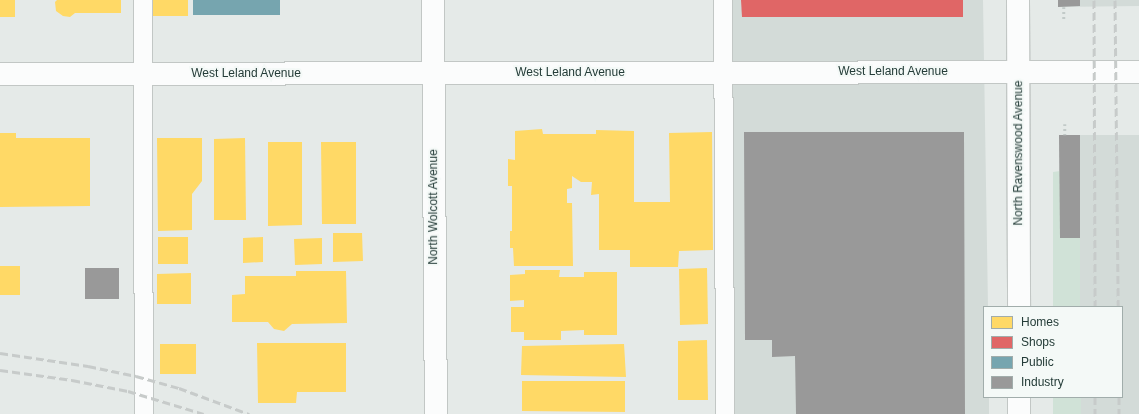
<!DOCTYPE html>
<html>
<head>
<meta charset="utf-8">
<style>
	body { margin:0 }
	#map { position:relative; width:1139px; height:414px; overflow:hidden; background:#e5eae8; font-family:Helvetica,sans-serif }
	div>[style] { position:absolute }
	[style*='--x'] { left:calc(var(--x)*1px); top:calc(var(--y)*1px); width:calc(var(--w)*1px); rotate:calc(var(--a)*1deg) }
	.built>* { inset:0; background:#d3dbd8 }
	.green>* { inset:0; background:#d0e2d7 }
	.homes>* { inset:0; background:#ffd966 }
	.shops>* { inset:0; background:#e06666 }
	.public>* { inset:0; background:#76a5af }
	.industry>* { inset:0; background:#999 }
	.path>* { height:2.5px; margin-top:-1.25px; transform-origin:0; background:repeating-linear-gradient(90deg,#c2cac8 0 2px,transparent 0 5px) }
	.roads { filter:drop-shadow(1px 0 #c2c7c5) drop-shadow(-1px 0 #c2c7c5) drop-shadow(0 1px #c2c7c5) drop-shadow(0 -1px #c2c7c5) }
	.service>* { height:18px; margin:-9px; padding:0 9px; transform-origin:9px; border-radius:9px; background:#fbfcfc }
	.minor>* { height:22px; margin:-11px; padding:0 11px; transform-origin:11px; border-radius:11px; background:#fbfcfc }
	.rail>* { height:3px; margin-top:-1.5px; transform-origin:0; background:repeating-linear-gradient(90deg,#c7cbca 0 8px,transparent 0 12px) }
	span { translate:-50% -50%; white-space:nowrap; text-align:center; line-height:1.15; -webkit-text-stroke:4px #f4f9f7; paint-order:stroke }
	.street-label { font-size:12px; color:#243c38 }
	.legend { position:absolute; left:983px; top:306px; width:140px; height:92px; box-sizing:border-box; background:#f4f9f7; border:1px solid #a1adab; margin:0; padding:5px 7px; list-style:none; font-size:12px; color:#243c38 }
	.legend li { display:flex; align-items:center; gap:8px; height:20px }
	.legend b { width:20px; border:1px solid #a1adab }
</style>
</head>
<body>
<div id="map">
	<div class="built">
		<div style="clip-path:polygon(719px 0,983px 0,988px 307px,984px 307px,984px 397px,989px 397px,989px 414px,723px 414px)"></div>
		<div style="clip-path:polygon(1058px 0,1139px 0,1139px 6px,1058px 7px)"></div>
		<div style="clip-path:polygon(1059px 135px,1139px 135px,1139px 414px,1081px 414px,1081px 397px,1122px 397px,1122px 307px,1080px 307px,1080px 238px,1060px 238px)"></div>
	</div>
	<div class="green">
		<div style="clip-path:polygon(1060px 171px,1060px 237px,1080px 238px,1080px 307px,1053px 307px,1053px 172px)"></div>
		<div style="clip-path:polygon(1053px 397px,1081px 397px,1081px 414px,1053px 414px)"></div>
	</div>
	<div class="homes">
		<div style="clip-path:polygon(0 0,15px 0,15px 17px,0 17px)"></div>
		<div style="clip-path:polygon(57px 0,121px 0,121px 13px,75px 13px,70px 17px,63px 16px,56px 11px,55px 2px)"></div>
		<div style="clip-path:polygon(153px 0,188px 0,188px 16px,153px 16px)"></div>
		<div style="clip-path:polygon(542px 129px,543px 134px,596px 134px,596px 130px,634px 131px,634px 202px,670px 202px,669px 133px,712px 132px,713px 250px,679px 251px,678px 267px,630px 267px,630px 250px,599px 250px,599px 194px,591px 195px,592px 182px,581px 182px,572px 176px,572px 188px,567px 189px,567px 203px,572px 203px,573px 266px,514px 266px,513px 248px,510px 248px,510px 231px,512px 231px,512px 186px,508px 186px,508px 159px,515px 160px,515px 131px)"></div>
		<div style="clip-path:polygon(0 133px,16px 133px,16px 138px,90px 138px,90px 206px,0 207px)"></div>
		<div style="clip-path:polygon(157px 138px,202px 138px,202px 181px,192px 194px,192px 230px,158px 231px)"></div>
		<div style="clip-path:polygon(245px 138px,246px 220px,214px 220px,214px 139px)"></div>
		<div style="clip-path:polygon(268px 142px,302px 142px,302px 225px,268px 226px)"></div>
		<div style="clip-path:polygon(321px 142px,356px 142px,356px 224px,322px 224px)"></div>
		<div style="clip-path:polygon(333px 233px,362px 233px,363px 261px,333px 262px)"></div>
		<div style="clip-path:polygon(158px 237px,188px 237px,188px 264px,158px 264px)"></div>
		<div style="clip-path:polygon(263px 237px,263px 262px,243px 263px,243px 238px)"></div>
		<div style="clip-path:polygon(322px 238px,322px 264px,295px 265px,294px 239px)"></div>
		<div style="clip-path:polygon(0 266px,20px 266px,20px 295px,0 295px)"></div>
		<div style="clip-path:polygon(707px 268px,708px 324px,680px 325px,679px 269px)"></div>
		<div style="clip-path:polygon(525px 270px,560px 270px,559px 277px,584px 277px,584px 272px,617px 272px,617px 335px,584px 335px,584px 330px,561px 331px,561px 340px,524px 340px,524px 332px,511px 332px,511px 307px,524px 307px,524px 300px,510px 301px,510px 275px,525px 274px)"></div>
		<div style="clip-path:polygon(296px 271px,346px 271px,347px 323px,292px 324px,284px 331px,274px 329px,268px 322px,232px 322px,232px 295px,245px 294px,245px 276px,296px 276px)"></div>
		<div style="clip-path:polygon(191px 273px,191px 304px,157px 304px,157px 274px)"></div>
		<div style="clip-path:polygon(707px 340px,708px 400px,678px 400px,678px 341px)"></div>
		<div style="clip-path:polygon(257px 343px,346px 343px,346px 392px,297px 392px,296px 403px,258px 403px)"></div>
		<div style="clip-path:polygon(160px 344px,196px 344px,196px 374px,160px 374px)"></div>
		<div style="clip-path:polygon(624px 344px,626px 377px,521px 375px,522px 346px)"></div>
		<div style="clip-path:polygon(522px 381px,625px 381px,625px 412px,522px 411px)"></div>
	</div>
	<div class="shops">
		<div style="clip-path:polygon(741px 0,963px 0,963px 17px,742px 17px)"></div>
	</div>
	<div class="public">
		<div style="clip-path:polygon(193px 0,280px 0,280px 15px,193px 15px)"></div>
	</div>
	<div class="industry">
		<div style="clip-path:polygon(1058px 0,1080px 0,1080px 6px,1058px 7px)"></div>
		<div style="clip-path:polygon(744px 132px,964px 132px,965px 414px,796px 414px,795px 356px,772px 357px,772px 340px,745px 340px)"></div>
		<div style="clip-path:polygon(1059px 135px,1080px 135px,1080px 238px,1060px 238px)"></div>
		<div style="clip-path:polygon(85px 268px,119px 268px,119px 299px,85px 299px)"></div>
	</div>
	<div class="path">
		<div style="--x:1064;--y:7;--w:12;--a:90"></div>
		<div style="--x:1065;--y:124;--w:11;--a:90"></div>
	</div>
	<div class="roads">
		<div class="service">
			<div style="--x:143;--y:0;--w:414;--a:89.9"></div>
			<div style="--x:723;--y:0;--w:414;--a:89.7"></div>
		</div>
		<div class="minor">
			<div style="--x:433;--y:0;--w:414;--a:89.6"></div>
			<div style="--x:1018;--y:0;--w:307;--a:89.8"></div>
			<div style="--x:0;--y:74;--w:1139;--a:-0.1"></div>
			<div style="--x:1019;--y:397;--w:17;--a:90"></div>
		</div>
	</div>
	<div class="rail">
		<div style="--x:1094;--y:0;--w:307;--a:89.8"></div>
		<div style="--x:1115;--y:0;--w:307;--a:89.4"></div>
		<div style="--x:0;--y:353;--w:89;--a:8.4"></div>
		<div style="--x:88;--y:366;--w:49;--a:11.8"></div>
		<div style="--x:136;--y:376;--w:45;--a:15.6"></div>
		<div style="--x:179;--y:388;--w:75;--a:20.4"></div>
		<div style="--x:0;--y:370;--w:73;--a:7.9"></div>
		<div style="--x:72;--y:380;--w:57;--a:11.1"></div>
		<div style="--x:128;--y:391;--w:79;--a:16.8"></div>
		<div style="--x:1095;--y:397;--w:17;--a:90"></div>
		<div style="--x:1119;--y:397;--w:17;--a:90"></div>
	</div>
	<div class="street-label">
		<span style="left:893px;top:72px">West Leland Avenue</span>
		<span style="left:570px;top:73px">West Leland Avenue</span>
		<span style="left:246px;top:74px">West Leland Avenue</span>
		<span style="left:1019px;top:153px;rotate:-90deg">North Ravenswood Avenue</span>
		<span style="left:434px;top:207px;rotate:-90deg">North Wolcott Avenue</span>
	</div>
	<ul class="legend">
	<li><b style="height:11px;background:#ffd966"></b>Homes</li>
	<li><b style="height:11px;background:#e06666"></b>Shops</li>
	<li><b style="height:11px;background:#76a5af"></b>Public</li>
	<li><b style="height:11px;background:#999"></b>Industry</li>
	</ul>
</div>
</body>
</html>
